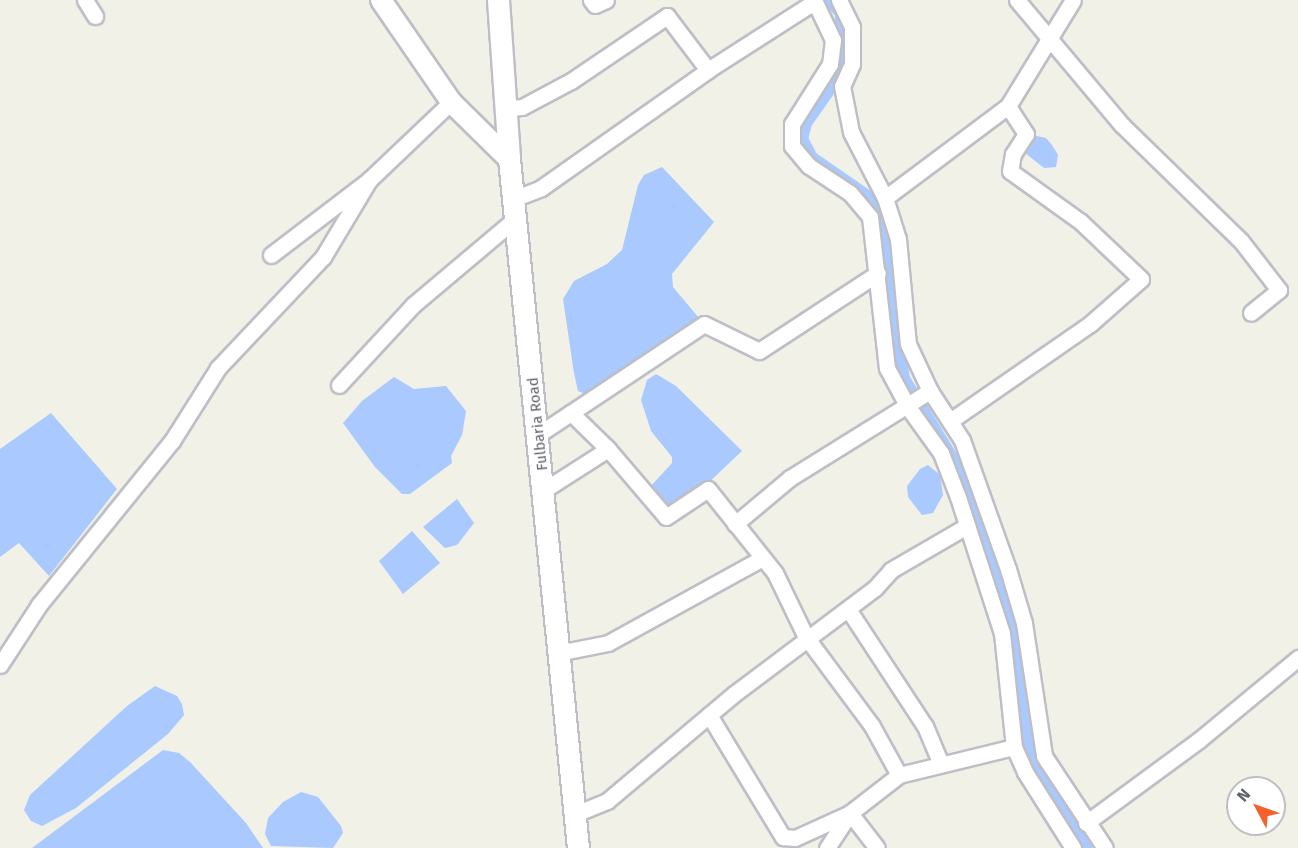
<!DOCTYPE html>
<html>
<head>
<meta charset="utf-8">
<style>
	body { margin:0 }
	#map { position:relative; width:1298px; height:848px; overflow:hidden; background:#f1f1e7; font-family:"Fira Sans",sans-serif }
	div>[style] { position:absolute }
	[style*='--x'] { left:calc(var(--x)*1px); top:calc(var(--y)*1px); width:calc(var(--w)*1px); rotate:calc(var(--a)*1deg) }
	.water>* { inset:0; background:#a9c9ff }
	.canal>* { height:14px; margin:-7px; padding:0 7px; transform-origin:7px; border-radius:7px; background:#a9c9ff }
	.roads { filter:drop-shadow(2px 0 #bebfc6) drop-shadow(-2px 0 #bebfc6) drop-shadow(0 2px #bebfc6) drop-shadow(0 -2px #bebfc6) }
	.minor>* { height:15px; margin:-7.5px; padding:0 7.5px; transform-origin:7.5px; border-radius:7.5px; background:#fff }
	.tertiary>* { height:20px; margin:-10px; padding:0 10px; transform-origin:10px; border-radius:10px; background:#fff }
	.secondary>* { height:21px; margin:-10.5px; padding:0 10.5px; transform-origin:10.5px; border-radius:10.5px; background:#fff }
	span { translate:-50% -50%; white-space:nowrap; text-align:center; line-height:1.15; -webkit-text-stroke:5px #fff; paint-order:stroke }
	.street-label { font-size:15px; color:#5e6168 }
	.north { position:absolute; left:1226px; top:776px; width:60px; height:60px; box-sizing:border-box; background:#fff; border:2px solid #bfc0c3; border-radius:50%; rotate:311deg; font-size:16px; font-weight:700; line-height:24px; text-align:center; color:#5e6168 }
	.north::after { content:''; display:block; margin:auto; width:21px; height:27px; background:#f4612a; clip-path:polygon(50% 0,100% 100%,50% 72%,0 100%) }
</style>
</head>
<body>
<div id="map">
	<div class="water">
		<div style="clip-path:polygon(1032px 135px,1046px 138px,1052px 145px,1058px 155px,1056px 167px,1044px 168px,1025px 153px)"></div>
		<div style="clip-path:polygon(662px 167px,714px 222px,672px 274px,673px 287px,699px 318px,596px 391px,585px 394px,578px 391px,574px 373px,563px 299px,574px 281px,607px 264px,622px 250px,638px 185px,644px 175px)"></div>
		<div style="clip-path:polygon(656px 374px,676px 386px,742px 451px,706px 485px,667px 513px,650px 487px,672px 463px,672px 457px,651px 431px,641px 400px,647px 380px)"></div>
		<div style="clip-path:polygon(394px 377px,414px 389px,446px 386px,466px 411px,462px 435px,451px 456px,452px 463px,410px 494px,402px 494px,375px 467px,343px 423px,362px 401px)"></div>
		<div style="clip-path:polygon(51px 413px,117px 489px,49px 576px,19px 543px,0 557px,0 449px)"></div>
		<div style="clip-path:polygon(928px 465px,940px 475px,943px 495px,933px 513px,922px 515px,908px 497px,907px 486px,920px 469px)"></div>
		<div style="clip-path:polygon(457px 499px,474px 523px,457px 545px,445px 548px,423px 527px)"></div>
		<div style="clip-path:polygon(412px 531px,440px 563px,403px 594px,379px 561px)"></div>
		<div style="clip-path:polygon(155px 686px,177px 696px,182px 704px,184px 715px,168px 734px,76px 808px,42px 826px,31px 821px,24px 810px,30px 795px,127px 706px)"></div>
		<div style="clip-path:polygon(163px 750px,179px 753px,190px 762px,246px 823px,263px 848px,32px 848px)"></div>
		<div style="clip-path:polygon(301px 792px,318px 797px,341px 826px,343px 833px,333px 848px,271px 846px,265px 834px,268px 818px,283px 802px)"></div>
	</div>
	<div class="canal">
		<div style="--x:831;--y:0;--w:17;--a:50"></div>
		<div style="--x:842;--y:13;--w:60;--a:91.9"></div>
		<div style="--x:840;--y:73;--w:61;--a:125"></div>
		<div style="--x:805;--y:123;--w:16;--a:104"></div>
		<div style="--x:801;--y:139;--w:21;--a:62"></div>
		<div style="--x:811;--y:158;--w:79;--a:34.7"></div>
		<div style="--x:876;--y:203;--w:15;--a:70"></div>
		<div style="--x:881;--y:217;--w:163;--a:82.3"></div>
		<div style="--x:903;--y:379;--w:94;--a:58.5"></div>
		<div style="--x:952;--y:459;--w:181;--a:70"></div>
		<div style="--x:1014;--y:629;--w:134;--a:82.7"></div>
		<div style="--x:1031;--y:762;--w:102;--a:57.9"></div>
	</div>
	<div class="roads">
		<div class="minor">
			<div style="--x:85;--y:0;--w:19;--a:58"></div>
			<div style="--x:591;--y:0;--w:6;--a:51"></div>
			<div style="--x:595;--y:5;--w:12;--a:-24"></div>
			<div style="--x:814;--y:0;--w:44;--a:64.6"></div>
			<div style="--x:833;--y:40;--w:24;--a:97"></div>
			<div style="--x:830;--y:64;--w:71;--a:122.3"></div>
			<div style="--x:792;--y:124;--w:22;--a:90"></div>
			<div style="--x:792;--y:146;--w:26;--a:50"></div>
			<div style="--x:809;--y:166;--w:49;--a:33.4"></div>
			<div style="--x:850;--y:193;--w:31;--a:50"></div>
			<div style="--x:870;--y:217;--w:152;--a:83.6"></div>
			<div style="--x:887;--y:368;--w:44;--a:61.7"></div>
			<div style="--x:908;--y:407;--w:57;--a:54.3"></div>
			<div style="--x:941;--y:453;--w:47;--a:68.9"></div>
			<div style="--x:958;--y:497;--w:143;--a:72.1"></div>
			<div style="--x:1002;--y:633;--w:115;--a:84"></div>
			<div style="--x:839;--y:0;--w:30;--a:64"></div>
			<div style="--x:852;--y:27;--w:37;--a:90"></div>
			<div style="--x:852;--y:64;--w:24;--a:114"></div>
			<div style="--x:842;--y:86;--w:47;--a:78.9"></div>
			<div style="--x:851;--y:132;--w:74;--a:62.7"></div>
			<div style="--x:885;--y:198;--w:154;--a:-36.8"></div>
			<div style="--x:1008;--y:106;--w:124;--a:-58.5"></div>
			<div style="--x:1017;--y:0;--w:163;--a:50"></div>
			<div style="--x:1122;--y:125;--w:166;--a:44.3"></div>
			<div style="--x:1241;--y:241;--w:62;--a:52.2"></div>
			<div style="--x:1279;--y:290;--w:36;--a:141"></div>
			<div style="--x:505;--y:109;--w:17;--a:-7"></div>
			<div style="--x:522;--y:107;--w:55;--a:-28"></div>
			<div style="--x:571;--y:81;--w:116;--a:-34.1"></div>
			<div style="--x:667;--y:16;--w:68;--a:52.8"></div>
			<div style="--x:885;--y:198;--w:43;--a:72.4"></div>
			<div style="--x:898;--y:239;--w:105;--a:84.6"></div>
			<div style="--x:908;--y:344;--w:52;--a:64.9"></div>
			<div style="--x:930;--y:391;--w:59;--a:56.9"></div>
			<div style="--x:962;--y:440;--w:137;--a:70.4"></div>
			<div style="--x:1008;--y:569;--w:56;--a:73.5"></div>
			<div style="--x:1024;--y:623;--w:134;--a:81.4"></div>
			<div style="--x:1044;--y:756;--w:110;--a:56.5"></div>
			<div style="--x:513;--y:199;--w:30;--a:-21"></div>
			<div style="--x:541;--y:188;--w:204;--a:-35.2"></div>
			<div style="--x:708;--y:70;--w:126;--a:-32.7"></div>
			<div style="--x:271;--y:255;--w:123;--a:-37.4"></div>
			<div style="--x:369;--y:180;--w:113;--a:-43.6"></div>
			<div style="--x:339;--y:385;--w:109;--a:-47.2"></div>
			<div style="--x:413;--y:305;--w:133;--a:-40.1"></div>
			<div style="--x:950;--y:421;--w:170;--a:-34.7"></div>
			<div style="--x:1090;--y:324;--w:68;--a:-41.4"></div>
			<div style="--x:1141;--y:279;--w:83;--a:-136.5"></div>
			<div style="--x:1081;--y:222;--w:87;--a:-144.3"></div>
			<div style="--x:1010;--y:171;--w:17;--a:-80"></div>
			<div style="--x:1013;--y:154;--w:24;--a:-57"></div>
			<div style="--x:1026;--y:134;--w:33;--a:-123"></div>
			<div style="--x:539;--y:434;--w:198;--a:-33.7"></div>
			<div style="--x:704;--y:324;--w:61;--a:26.1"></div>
			<div style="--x:759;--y:351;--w:142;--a:-33.2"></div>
			<div style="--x:608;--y:449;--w:89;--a:49.5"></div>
			<div style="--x:666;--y:517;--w:50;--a:-33.7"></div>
			<div style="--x:708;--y:489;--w:107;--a:51.4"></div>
			<div style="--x:775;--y:573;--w:71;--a:64.2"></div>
			<div style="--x:806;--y:637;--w:111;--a:53.4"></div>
			<div style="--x:872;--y:726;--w:56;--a:61.1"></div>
			<div style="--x:544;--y:490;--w:76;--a:-32.6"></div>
			<div style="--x:608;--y:449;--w:52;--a:-135.8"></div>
			<div style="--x:735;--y:524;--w:72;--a:-39.9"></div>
			<div style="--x:790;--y:478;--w:165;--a:-31.9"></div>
			<div style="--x:848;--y:609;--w:140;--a:56.7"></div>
			<div style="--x:925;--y:726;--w:41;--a:67.2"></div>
			<div style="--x:558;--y:653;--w:51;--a:-11.3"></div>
			<div style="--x:608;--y:643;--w:175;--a:-28.8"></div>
			<div style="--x:0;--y:665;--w:72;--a:-57"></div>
			<div style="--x:39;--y:605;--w:211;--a:-51"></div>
			<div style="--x:172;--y:441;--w:86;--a:-57.8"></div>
			<div style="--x:218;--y:368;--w:153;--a:-46.6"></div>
			<div style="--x:323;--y:257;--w:90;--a:-59.1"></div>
			<div style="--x:709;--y:715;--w:143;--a:58.8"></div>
			<div style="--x:783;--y:837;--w:12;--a:5"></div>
			<div style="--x:795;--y:838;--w:60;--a:-24.4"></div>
			<div style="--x:850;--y:813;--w:62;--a:-37.8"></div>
			<div style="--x:899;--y:775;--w:118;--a:-13.7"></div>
			<div style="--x:1014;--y:747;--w:27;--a:66"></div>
			<div style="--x:1025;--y:772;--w:90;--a:57.7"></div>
			<div style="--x:575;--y:814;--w:35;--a:-22"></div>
			<div style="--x:607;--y:801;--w:166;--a:-40.1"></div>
			<div style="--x:734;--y:694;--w:176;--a:-36.9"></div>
			<div style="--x:875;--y:588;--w:24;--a:-48"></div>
			<div style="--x:891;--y:570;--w:88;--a:-30.1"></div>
			<div style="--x:1086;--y:823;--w:140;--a:-36.3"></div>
			<div style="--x:1199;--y:740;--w:129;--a:-39.6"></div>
			<div style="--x:827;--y:848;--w:42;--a:-56.7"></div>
			<div style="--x:850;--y:813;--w:44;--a:52.4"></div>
		</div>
		<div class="tertiary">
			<div style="--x:381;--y:0;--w:124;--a:55.5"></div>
			<div style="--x:451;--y:102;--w:81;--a:44.5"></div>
		</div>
		<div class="secondary">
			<div style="--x:498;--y:0;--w:159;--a:86"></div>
			<div style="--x:509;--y:159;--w:692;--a:84.28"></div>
		</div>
	</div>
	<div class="street-label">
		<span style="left:538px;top:424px;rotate:-96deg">Fulbaria Road</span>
	</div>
	<div class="north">N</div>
</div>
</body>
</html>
